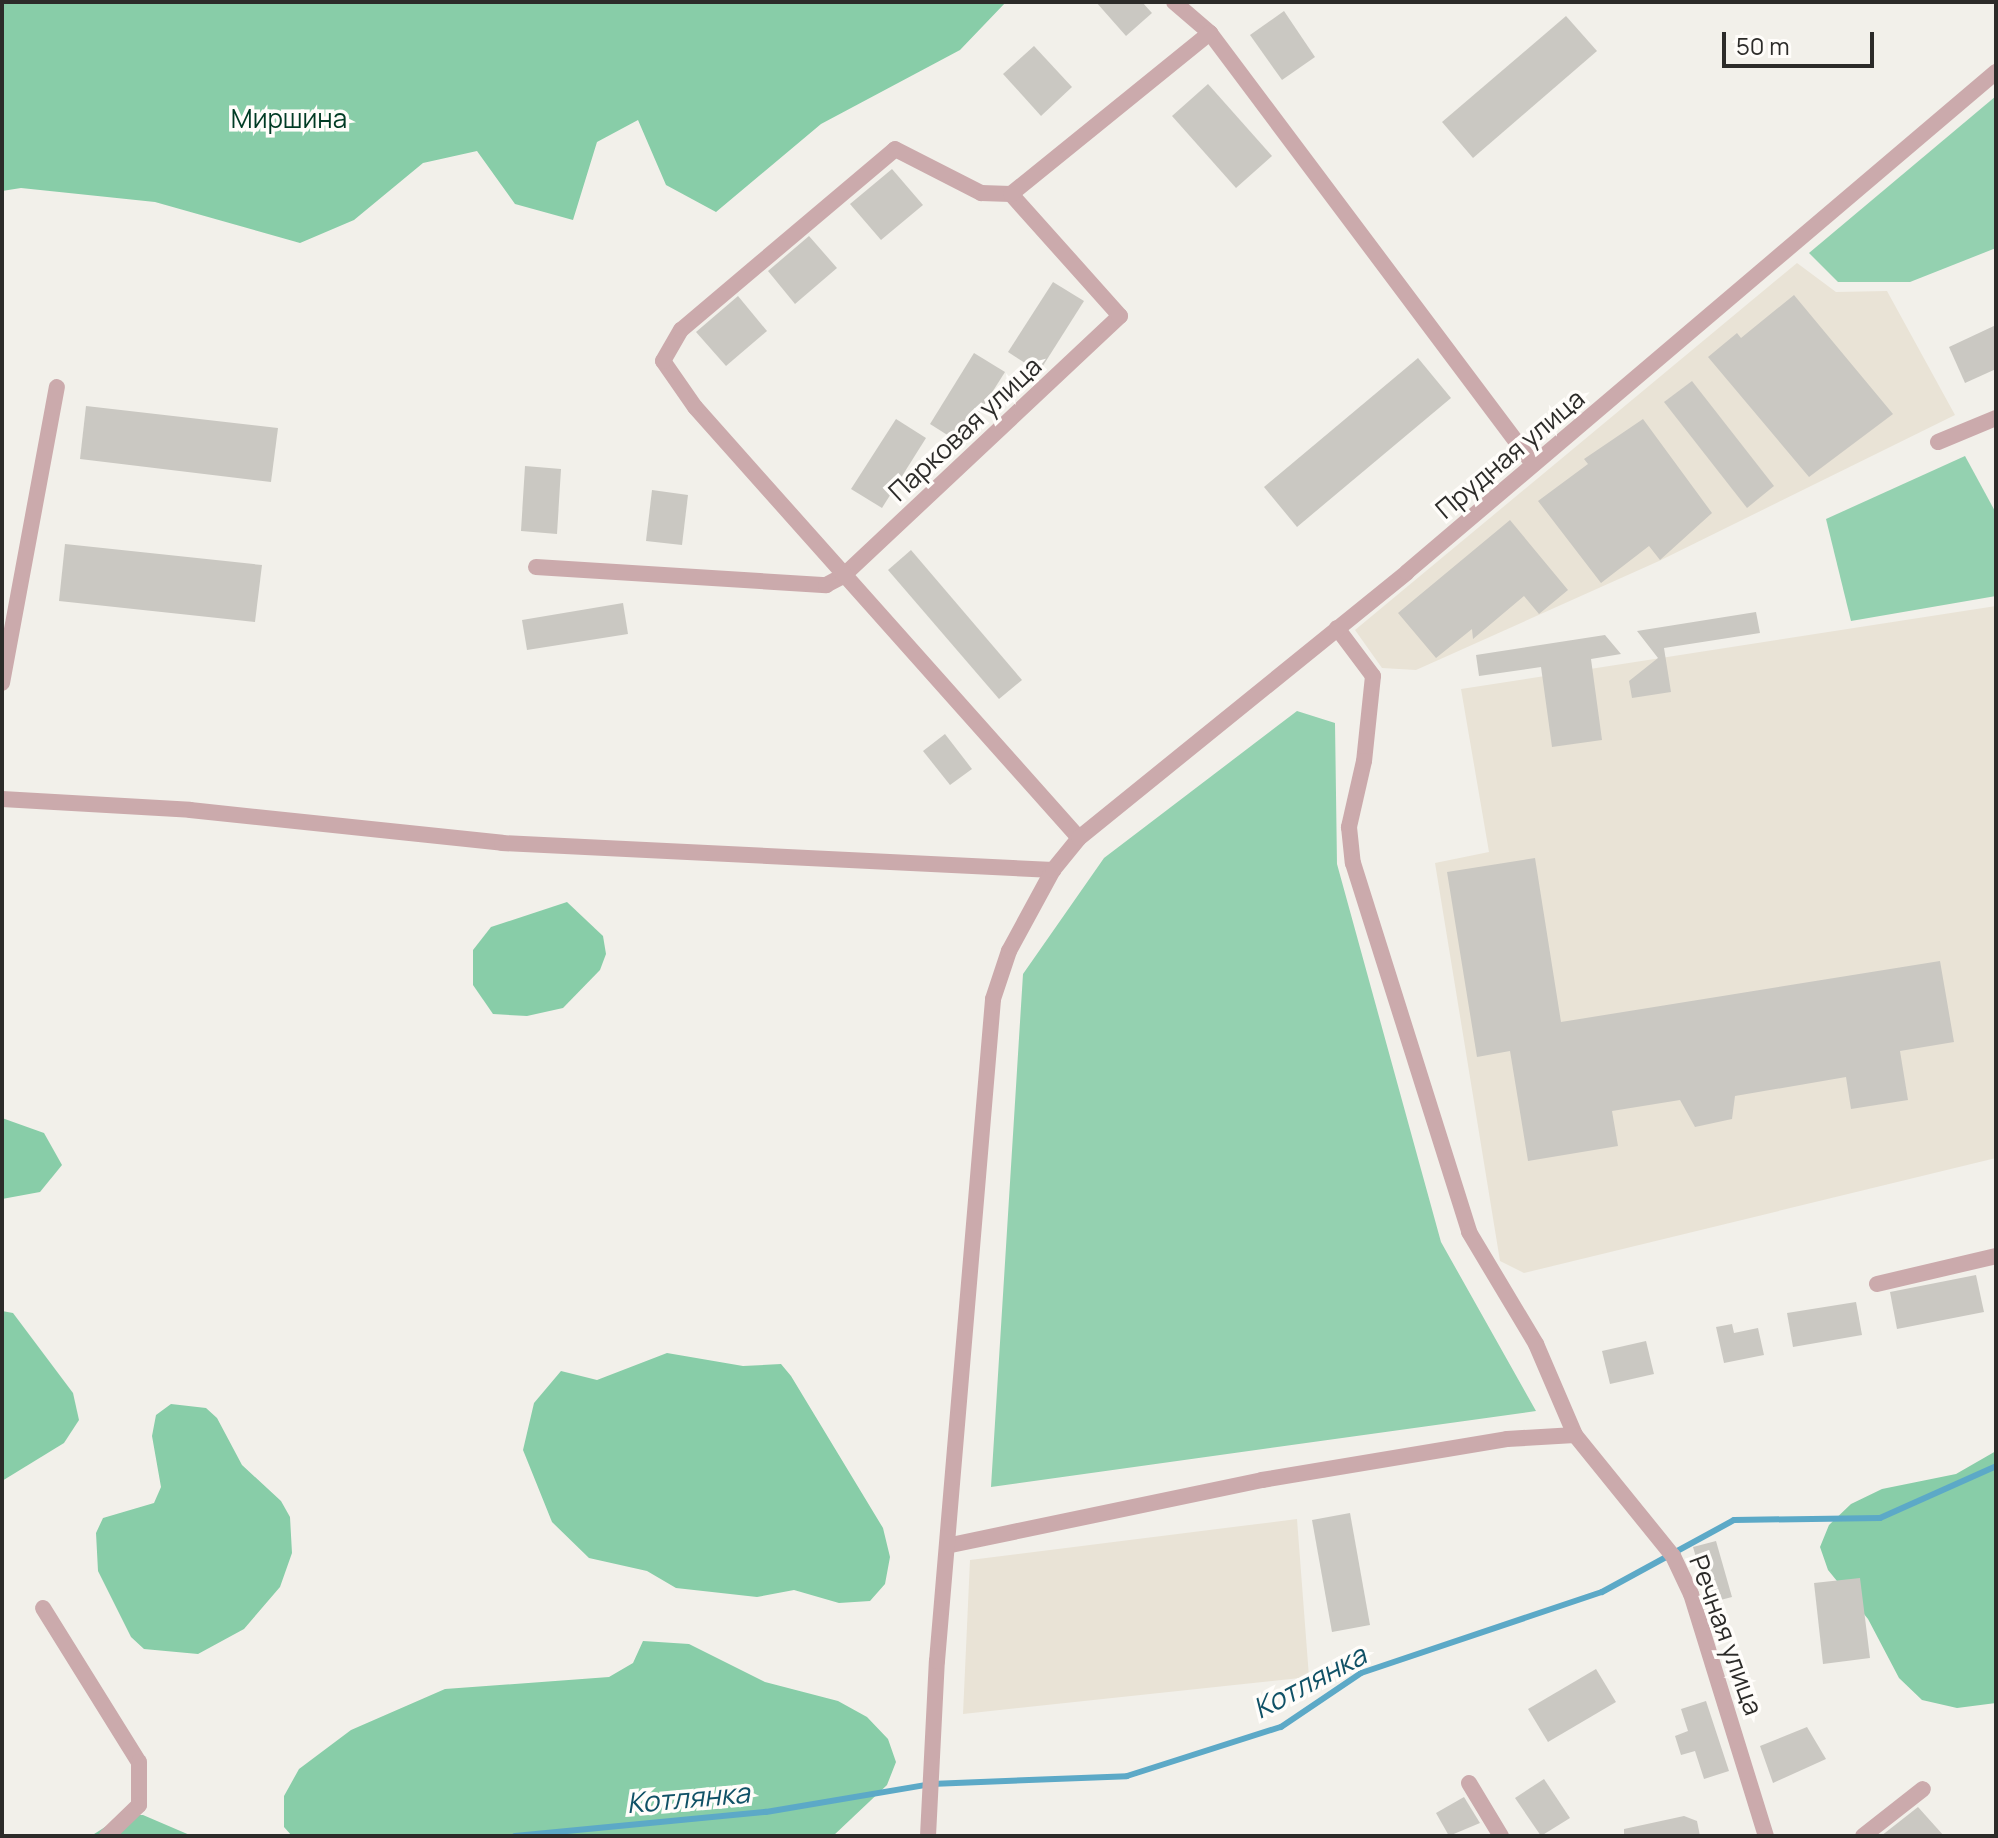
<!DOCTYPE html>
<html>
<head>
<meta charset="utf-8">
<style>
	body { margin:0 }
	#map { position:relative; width:1998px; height:1838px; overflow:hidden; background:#f2f0ea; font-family:Manrope,sans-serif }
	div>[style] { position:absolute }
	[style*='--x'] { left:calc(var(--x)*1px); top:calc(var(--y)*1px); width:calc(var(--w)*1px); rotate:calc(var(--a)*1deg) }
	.built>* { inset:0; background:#e9e3d6 }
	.green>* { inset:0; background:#94d1b0 }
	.forest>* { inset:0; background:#88cda8 }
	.stream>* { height:6px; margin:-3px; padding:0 3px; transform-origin:3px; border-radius:3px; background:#5ca9c7 }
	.building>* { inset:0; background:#cac8c2 }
	.street>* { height:16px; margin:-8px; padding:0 8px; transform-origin:8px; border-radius:8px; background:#cbaaac }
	span { translate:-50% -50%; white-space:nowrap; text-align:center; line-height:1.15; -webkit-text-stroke:7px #fffdfa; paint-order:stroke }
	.park-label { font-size:26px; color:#003b24 }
	.street-label { font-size:26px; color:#2c2b29 }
	.water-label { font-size:28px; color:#105166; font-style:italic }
	.frame { position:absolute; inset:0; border:4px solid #2c2b29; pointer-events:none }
	.scale { position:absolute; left:1722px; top:32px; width:152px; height:36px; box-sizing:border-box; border:4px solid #2c2b29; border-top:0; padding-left:10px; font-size:24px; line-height:28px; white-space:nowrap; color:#2c2b29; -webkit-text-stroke:6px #fffdfa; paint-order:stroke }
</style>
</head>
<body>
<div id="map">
	<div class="built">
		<div style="clip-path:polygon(1797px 263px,1836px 292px,1887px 291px,1955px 415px,1659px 561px,1416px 670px,1382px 668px,1355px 630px)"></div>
		<div style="clip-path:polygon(1996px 606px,1996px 1158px,1524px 1273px,1500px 1261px,1435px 863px,1489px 852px,1461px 689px)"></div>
		<div style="clip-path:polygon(1297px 1519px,1309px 1677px,963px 1714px,970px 1560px)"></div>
	</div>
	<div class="green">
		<div style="clip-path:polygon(1996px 96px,1996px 248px,1910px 282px,1838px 282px,1809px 253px)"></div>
		<div style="clip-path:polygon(1965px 456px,1996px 513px,1996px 596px,1851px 621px,1826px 519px)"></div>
		<div style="clip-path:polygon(1297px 711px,1335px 723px,1337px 864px,1441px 1242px,1536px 1411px,991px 1487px,1023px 974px,1104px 858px)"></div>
	</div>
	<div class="forest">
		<div style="clip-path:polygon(2px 2px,1006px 2px,960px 50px,821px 124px,716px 212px,666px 185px,638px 120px,597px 142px,573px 220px,515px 204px,477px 151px,423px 163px,354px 220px,300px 243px,155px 202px,21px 188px,2px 191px)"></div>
		<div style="clip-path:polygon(567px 902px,603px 936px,606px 954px,600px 970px,563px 1008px,527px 1016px,493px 1014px,473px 985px,473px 950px,491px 927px)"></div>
		<div style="clip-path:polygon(2px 1118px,44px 1133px,62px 1165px,40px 1192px,2px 1199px)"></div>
		<div style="clip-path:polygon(2px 1311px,13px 1313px,73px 1393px,79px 1420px,64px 1443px,2px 1481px)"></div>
		<div style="clip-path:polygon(667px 1353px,743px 1366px,781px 1364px,791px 1376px,883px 1528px,890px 1557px,885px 1584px,870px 1601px,839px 1603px,794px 1590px,757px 1597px,676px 1588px,647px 1571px,589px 1558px,552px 1522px,523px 1450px,534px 1403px,561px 1371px,597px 1380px)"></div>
		<div style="clip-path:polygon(171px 1404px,206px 1408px,217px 1418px,242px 1465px,281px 1501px,290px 1517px,292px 1553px,280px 1587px,244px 1629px,198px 1654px,144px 1649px,131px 1637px,98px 1571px,96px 1533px,103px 1518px,154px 1503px,161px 1487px,152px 1436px,156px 1415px)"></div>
		<div style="clip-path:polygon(1996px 1451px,1996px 1703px,1957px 1708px,1922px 1700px,1899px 1678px,1868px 1619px,1828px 1570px,1820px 1547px,1829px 1525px,1851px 1504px,1882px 1489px,1956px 1474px)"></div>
		<div style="clip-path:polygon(643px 1641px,689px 1644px,765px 1682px,838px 1701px,867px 1717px,888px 1739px,896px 1762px,887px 1785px,833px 1836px,292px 1836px,284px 1827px,284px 1796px,299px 1769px,351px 1730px,445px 1689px,609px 1677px,633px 1663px)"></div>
		<div style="clip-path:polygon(124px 1815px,143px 1815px,192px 1836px,91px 1836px)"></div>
	</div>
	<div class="stream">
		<div style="--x:515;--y:1836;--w:252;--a:-5.5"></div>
		<div style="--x:766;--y:1812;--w:167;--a:-9.6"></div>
		<div style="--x:931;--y:1784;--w:196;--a:-2.3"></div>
		<div style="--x:1127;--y:1776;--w:162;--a:-17.7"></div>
		<div style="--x:1281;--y:1727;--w:97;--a:-34"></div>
		<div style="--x:1361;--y:1673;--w:254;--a:-18.6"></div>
		<div style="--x:1602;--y:1592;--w:150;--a:-28.6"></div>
		<div style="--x:1734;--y:1520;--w:146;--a:-0.8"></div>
		<div style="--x:1880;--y:1518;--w:127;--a:-24.1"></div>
	</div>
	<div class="building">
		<div style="clip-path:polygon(1096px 2px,1142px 2px,1152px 13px,1126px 36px)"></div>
		<div style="clip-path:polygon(1284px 11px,1315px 57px,1282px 80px,1250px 35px)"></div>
		<div style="clip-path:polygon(1566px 16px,1597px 51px,1473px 158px,1442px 122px)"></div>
		<div style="clip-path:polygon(1034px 46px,1072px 87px,1041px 116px,1003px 74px)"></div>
		<div style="clip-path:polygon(1208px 84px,1272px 156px,1236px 188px,1172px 116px)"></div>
		<div style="clip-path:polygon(892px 169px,923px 205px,881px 240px,850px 204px)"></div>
		<div style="clip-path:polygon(809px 236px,837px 268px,795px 304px,768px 271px)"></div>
		<div style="clip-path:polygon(1053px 282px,1084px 301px,1039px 372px,1008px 352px)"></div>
		<div style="clip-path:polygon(1794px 295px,1893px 414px,1809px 477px,1708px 357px,1737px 333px,1741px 338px)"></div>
		<div style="clip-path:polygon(738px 296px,767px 331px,726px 366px,696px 332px)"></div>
		<div style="clip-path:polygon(1996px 325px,1996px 369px,1965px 383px,1949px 347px)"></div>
		<div style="clip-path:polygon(974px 353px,1005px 372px,960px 443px,930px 424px)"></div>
		<div style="clip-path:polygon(1418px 358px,1451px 398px,1297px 527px,1264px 487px)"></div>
		<div style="clip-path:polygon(1692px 381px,1774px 486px,1747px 508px,1664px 402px)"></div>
		<div style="clip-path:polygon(86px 406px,278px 428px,271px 482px,80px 459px)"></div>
		<div style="clip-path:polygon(896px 419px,926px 438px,882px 508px,851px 489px)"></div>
		<div style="clip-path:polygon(1643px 419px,1712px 513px,1660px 560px,1649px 546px,1601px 583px,1538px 501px,1588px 464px,1584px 459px)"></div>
		<div style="clip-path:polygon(525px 466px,561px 469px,557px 534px,521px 531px)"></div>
		<div style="clip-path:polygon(652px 490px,688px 495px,682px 545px,646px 541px)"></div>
		<div style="clip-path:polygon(1510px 520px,1568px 590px,1539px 614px,1524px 596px,1473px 639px,1472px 629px,1436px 658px,1398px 613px)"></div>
		<div style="clip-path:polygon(65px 544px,262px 565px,255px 622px,59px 601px)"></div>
		<div style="clip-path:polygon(911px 550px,1022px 680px,999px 699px,888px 570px)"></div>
		<div style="clip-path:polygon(623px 603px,628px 634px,527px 650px,522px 620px)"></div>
		<div style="clip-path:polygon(1756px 612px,1760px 633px,1664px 648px,1671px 692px,1632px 698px,1629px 681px,1658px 658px,1637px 631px)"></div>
		<div style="clip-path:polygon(1605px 635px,1621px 654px,1591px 659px,1602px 740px,1552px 747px,1541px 667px,1479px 676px,1476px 655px)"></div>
		<div style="clip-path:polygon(945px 734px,972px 769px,950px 785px,923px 751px)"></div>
		<div style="clip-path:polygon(1535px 858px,1561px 1022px,1940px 961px,1954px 1042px,1900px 1051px,1908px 1100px,1851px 1109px,1846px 1077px,1735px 1096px,1732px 1119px,1695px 1127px,1680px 1100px,1612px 1111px,1618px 1146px,1528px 1161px,1510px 1051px,1477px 1057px,1447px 872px)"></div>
		<div style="clip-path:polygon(1976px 1275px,1984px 1312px,1897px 1329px,1890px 1292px)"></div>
		<div style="clip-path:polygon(1856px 1302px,1862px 1335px,1793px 1347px,1787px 1313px)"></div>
		<div style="clip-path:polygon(1732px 1324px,1734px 1333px,1758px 1328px,1764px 1355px,1724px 1363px,1716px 1327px)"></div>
		<div style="clip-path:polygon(1646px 1341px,1654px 1374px,1610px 1384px,1602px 1351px)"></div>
		<div style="clip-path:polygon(1350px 1513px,1370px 1625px,1332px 1632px,1312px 1520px)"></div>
		<div style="clip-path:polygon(1716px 1541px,1732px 1597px,1709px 1603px,1693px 1547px)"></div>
		<div style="clip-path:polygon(1860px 1578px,1870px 1658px,1823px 1664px,1814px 1583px)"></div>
		<div style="clip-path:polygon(1596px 1669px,1616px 1702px,1548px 1742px,1528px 1709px)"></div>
		<div style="clip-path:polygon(1706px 1701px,1729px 1771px,1704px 1779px,1695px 1751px,1681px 1755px,1675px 1736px,1688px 1731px,1681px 1709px)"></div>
		<div style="clip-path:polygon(1807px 1727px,1826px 1759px,1773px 1783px,1760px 1746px)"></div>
		<div style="clip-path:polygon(1544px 1779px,1570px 1818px,1541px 1836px,1515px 1798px)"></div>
		<div style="clip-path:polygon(1464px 1797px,1480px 1823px,1449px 1836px,1436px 1813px)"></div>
		<div style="clip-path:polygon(1918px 1807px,1944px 1836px,1881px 1836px)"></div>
		<div style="clip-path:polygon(1684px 1816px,1697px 1821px,1700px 1836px,1624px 1836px,1624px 1829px)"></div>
	</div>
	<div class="street">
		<div style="--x:1174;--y:2;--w:48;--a:40.7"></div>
		<div style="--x:1210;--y:33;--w:539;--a:53.15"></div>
		<div style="--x:1938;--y:442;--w:63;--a:-22.5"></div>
		<div style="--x:536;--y:567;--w:291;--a:3.6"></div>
		<div style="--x:826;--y:585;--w:19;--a:-28"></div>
		<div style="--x:843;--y:576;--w:380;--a:-43.2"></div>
		<div style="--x:1120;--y:316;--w:164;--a:-131.8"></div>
		<div style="--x:1337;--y:628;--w:60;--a:53.1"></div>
		<div style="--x:1373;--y:676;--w:85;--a:96"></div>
		<div style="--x:1364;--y:761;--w:68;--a:102.8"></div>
		<div style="--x:1349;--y:827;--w:36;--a:84"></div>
		<div style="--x:1353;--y:863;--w:387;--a:72.5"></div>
		<div style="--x:1469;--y:1232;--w:131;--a:59.1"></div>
		<div style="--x:1536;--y:1344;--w:99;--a:66.8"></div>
		<div style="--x:1575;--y:1435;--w:156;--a:51"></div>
		<div style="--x:1673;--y:1556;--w:42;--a:64.7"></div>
		<div style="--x:1691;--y:1594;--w:253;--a:72.8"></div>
		<div style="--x:2;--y:683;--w:301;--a:-79.5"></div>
		<div style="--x:2;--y:799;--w:188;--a:3.3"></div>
		<div style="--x:190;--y:810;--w:314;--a:6"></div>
		<div style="--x:502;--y:843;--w:552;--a:2.81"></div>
		<div style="--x:1079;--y:838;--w:577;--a:-131.7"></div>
		<div style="--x:695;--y:407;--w:56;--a:-124.8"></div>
		<div style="--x:663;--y:361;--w:36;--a:-60"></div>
		<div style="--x:681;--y:330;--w:280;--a:-40.2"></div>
		<div style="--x:895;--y:149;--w:97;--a:27.1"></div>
		<div style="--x:981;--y:193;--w:30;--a:2"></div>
		<div style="--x:1011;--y:194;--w:256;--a:-39"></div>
		<div style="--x:1877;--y:1284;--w:122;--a:-13.2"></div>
		<div style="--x:951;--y:1545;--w:318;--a:-11.8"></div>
		<div style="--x:1262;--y:1480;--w:248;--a:-9.5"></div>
		<div style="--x:1507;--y:1439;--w:68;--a:-3.4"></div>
		<div style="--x:43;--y:1608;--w:181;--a:58.1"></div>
		<div style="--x:139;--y:1762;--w:43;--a:90"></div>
		<div style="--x:139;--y:1805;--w:45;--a:135.9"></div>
		<div style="--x:1469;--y:1783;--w:62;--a:58.9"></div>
		<div style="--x:928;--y:1836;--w:175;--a:-87.1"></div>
		<div style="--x:937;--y:1661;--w:664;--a:-85.16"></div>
		<div style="--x:993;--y:999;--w:51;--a:-71.6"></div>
		<div style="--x:1009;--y:951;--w:92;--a:-61.5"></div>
		<div style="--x:1053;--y:870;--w:41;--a:-50.9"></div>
		<div style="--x:1079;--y:838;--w:422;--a:-39"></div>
		<div style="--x:1407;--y:572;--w:773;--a:-40.33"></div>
		<div style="--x:1863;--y:1836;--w:76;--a:-38.1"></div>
	</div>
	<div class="park-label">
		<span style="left:289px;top:119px">Миршина</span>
	</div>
	<div class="street-label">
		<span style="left:965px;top:429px;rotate:-43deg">Парковая улица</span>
		<span style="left:1510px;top:454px;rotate:-40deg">Прудная улица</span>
		<span style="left:1726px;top:1635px;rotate:70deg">Речная улица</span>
	</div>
	<div class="water-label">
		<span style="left:1309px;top:1681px;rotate:-28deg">Котлянка</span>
		<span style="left:688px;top:1797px;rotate:-5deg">Котлянка</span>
	</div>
	<div class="frame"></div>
	<div class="scale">50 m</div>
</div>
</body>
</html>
